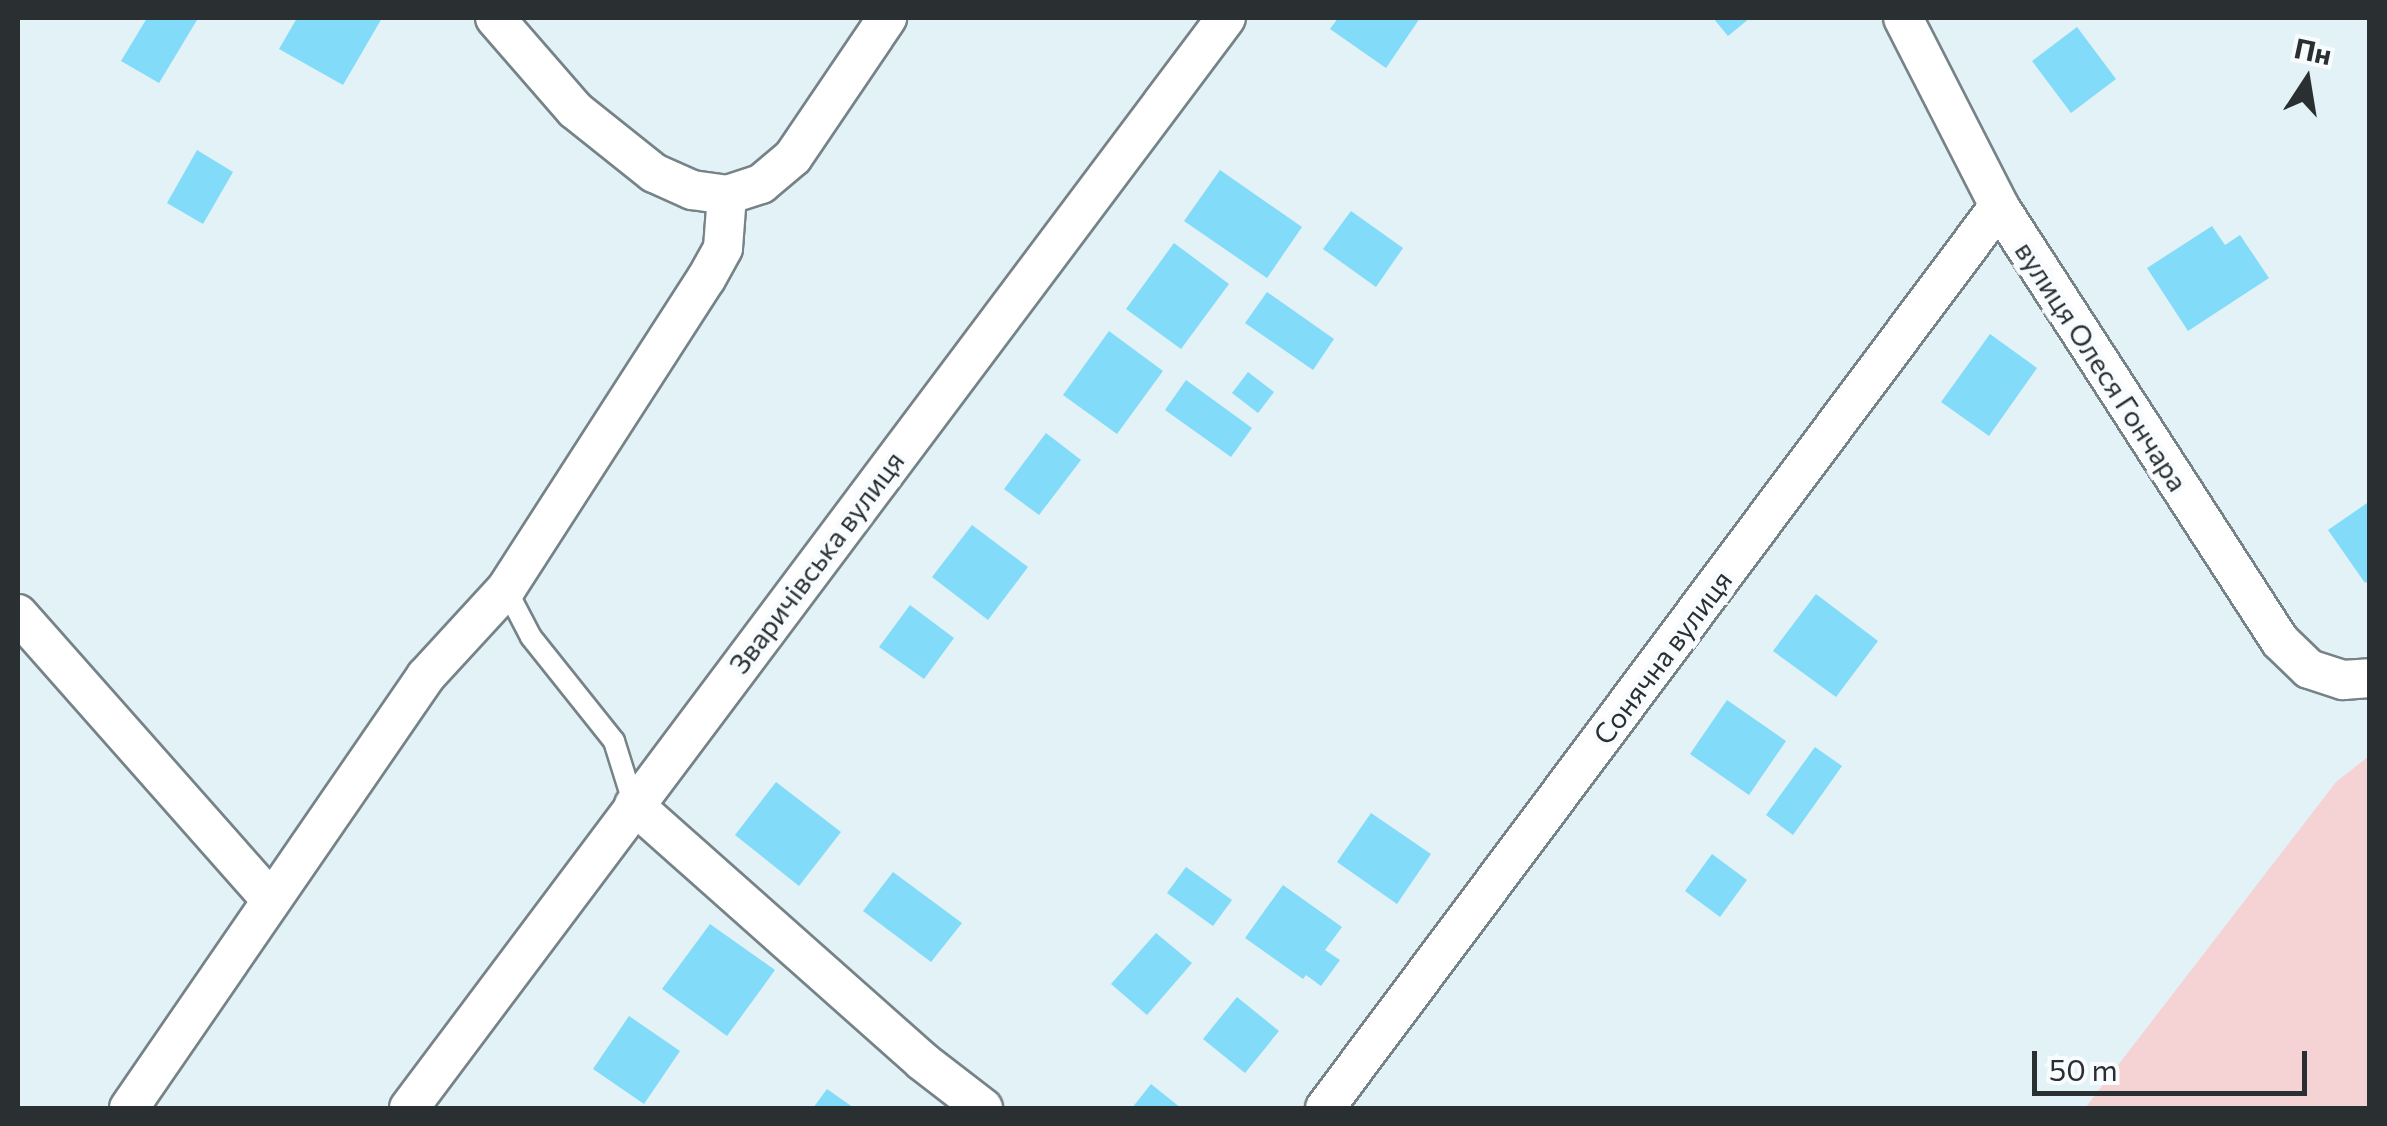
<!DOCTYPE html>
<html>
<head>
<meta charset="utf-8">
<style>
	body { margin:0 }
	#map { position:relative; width:2387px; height:1126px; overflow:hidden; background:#e3f2f7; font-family:Commissioner,sans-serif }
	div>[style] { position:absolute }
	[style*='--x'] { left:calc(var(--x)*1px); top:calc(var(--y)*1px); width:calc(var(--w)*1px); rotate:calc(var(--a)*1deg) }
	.green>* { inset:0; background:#f5d3d4 }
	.building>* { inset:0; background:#81dbf9 }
	.roads { filter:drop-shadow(2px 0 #768388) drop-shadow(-2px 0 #768388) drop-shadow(0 2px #768388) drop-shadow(0 -2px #768388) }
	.service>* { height:20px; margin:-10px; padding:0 10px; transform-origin:10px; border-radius:10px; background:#fff }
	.minor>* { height:38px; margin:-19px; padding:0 19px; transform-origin:19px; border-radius:19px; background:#fff }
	span { translate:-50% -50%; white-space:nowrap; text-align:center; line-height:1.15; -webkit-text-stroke:9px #f9fcfe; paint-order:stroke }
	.street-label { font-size:28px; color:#2a3032 }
	.frame { position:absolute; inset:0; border:20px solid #2a3032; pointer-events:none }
	.north { position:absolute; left:2257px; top:30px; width:100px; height:100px; -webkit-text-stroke:8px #f9fcfe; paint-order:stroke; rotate:12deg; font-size:28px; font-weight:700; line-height:40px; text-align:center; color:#2a3032 }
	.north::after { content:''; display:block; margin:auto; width:35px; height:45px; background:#2a3032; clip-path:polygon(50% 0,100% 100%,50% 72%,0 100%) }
	.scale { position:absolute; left:2032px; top:1051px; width:275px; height:45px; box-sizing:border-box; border:5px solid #2a3032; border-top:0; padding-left:12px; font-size:30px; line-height:35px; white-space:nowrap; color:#2a3032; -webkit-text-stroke:8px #f9fcfe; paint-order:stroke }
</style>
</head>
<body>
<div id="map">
	<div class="green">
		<div style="clip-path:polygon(2369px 756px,2369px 1108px,2085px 1108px,2336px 782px)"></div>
	</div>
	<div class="building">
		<div style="clip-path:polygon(147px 18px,197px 20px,159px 83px,121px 61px)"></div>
		<div style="clip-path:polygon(297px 18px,382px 18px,343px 85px,279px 49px)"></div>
		<div style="clip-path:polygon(1338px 18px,1420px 18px,1386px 68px,1330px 29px)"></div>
		<div style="clip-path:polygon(1713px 18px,1750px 18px,1728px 36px)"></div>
		<div style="clip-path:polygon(2077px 27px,2116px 79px,2071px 113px,2032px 61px)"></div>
		<div style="clip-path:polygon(197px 150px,233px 172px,203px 224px,167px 203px)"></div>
		<div style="clip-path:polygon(1220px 170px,1302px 227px,1267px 278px,1184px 221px)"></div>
		<div style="clip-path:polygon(1351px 211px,1403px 248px,1376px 287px,1323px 249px)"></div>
		<div style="clip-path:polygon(2212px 226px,2225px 245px,2240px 235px,2269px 278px,2188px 331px,2147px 268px)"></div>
		<div style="clip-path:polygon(1174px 243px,1229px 284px,1181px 349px,1126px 309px)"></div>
		<div style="clip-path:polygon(1267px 292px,1334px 339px,1313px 370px,1245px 323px)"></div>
		<div style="clip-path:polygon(1109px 331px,1163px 371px,1117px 434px,1063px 395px)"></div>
		<div style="clip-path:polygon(1990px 334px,2037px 368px,1989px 436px,1941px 402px)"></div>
		<div style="clip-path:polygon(1248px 372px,1274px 392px,1258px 413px,1232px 393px)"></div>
		<div style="clip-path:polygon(1186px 380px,1252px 428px,1231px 457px,1165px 410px)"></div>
		<div style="clip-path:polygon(1046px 433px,1081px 460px,1039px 515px,1004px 489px)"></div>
		<div style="clip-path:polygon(2370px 501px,2370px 580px,2365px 583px,2328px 530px)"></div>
		<div style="clip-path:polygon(972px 525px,1028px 567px,988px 620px,932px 577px)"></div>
		<div style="clip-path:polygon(1816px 594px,1878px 641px,1836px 697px,1773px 651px)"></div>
		<div style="clip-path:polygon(910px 605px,954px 638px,924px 679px,879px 647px)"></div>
		<div style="clip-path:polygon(1727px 700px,1786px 741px,1749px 795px,1690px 754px)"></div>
		<div style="clip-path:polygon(1815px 747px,1842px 766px,1793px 835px,1766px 815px)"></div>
		<div style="clip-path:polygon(776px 782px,841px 832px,799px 886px,735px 835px)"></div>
		<div style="clip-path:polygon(1371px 813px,1431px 854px,1397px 904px,1337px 862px)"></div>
		<div style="clip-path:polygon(1712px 854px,1747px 880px,1720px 917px,1685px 891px)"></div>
		<div style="clip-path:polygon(1186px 867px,1232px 900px,1213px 926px,1167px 893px)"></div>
		<div style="clip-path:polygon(893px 872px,962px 923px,931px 962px,863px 911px)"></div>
		<div style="clip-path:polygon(1283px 885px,1342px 927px,1325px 950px,1340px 960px,1321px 986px,1306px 975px,1303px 979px,1245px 938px)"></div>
		<div style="clip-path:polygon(710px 924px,775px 970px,727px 1036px,662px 989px)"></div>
		<div style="clip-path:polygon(1156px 933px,1192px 963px,1147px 1015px,1111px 984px)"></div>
		<div style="clip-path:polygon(1237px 997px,1279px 1031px,1245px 1073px,1203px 1039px)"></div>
		<div style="clip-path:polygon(629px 1016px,680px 1051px,644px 1104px,593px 1069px)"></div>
		<div style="clip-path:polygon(1151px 1084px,1181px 1108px,1132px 1108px)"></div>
		<div style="clip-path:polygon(827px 1089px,854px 1108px,813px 1108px)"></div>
	</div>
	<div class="roads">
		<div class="service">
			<div style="--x:506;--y:589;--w:54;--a:62.5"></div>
			<div style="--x:531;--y:637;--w:133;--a:51.4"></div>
			<div style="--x:614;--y:741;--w:67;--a:72.6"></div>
		</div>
		<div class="minor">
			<div style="--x:495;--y:18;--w:122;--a:49"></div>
			<div style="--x:575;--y:110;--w:101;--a:38.6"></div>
			<div style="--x:654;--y:173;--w:42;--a:24.1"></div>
			<div style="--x:692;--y:190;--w:35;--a:8"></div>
			<div style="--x:1903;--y:18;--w:211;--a:62.9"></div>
			<div style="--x:1999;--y:206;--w:518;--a:57.14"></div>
			<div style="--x:2280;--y:641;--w:40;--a:44"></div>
			<div style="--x:2309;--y:669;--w:36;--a:18"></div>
			<div style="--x:2343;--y:680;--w:27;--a:-4"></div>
			<div style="--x:18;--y:614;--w:382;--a:48.5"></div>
			<div style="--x:634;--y:805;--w:385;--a:41.6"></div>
			<div style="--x:922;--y:1061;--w:77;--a:37.6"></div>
			<div style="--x:129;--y:1108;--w:524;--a:-55.49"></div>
			<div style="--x:426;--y:676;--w:118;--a:-47.4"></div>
			<div style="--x:506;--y:589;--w:369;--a:-57.2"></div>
			<div style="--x:706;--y:279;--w:35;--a:-61"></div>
			<div style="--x:723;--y:248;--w:53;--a:-85.7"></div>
			<div style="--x:727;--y:195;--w:36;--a:-18"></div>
			<div style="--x:761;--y:184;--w:42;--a:-40.2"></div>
			<div style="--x:793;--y:157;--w:168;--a:-55.9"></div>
			<div style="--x:409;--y:1108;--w:1362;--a:-53.15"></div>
			<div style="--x:1325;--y:1108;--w:1126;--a:-53.23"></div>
		</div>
	</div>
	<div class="street-label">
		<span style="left:2102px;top:366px;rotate:57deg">вулиця Олеся Гончара</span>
		<span style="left:816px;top:562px;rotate:-53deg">Зваричівська вулиця</span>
		<span style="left:1662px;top:657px;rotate:-53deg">Сонячна вулиця</span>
	</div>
	<div class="frame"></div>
	<div class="north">Пн</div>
	<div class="scale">50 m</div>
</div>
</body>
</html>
